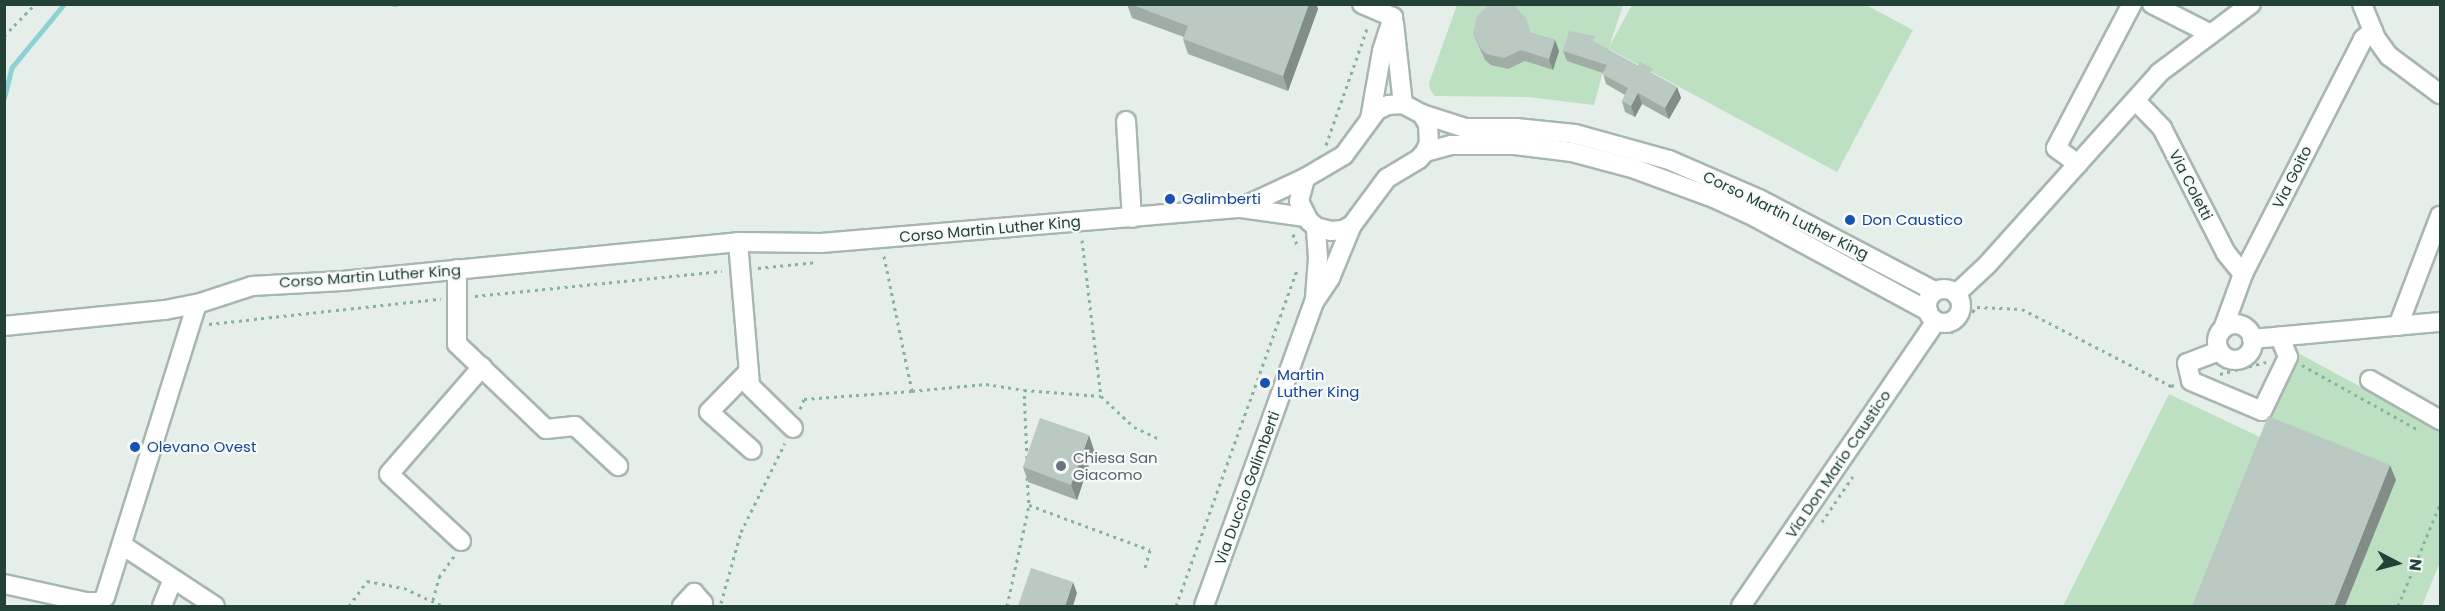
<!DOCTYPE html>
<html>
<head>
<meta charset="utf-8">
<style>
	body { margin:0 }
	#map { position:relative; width:2445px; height:611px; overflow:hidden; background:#e5eee9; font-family:Poppins,sans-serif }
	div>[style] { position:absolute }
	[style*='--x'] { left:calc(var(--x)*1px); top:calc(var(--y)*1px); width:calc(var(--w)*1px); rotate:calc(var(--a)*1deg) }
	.green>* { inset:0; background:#bde0c3 }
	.stream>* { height:5px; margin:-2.5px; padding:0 2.5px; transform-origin:2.5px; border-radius:2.5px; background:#8cd1d4 }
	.path>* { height:3px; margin-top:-1.5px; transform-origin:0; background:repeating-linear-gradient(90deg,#84b39f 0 3px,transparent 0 7.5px) }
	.roads { filter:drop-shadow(2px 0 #a7b7b0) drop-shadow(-2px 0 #a7b7b0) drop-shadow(0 2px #a7b7b0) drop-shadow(0 -2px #a7b7b0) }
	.minor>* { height:18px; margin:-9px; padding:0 9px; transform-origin:9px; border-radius:9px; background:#fff }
	.minor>.ring { margin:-9px; padding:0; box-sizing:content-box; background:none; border:18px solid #fff; border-radius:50% }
	.wall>* { inset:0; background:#a0ada7 }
	.shaded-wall>* { inset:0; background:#828d88 }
	.building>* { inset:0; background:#bac9c2 }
	.dots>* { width:16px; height:16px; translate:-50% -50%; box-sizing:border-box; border:3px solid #f6faf8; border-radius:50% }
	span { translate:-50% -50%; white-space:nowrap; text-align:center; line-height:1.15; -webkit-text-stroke:4.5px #f6faf8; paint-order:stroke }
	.street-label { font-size:15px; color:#234136 }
	.transit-label { font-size:15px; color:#164399 }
	.left { translate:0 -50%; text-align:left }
	.worship-label { font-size:15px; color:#5b616d }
	.frame { position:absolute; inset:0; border:6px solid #234136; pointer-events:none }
	.north { position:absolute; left:2367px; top:533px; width:60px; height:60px; -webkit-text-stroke:4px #f6faf8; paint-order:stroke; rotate:96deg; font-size:16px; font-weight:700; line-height:24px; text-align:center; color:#234136 }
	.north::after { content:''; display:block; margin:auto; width:21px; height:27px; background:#234136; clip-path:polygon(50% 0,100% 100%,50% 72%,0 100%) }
</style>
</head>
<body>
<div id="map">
	<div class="green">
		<div style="clip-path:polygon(1457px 5px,1623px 5px,1609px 47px,1632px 5px,1866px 5px,1913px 30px,1837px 172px,1609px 49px,1594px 105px,1528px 97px,1435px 96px,1430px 90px,1429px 83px)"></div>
		<div style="clip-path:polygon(2298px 353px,2440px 430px,2440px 562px,2422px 606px,2063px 606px,2169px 394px,2262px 438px)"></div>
	</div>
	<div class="stream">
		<div style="--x:394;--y:4;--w:1;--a:0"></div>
		<div style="--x:4;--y:98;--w:32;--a:-76"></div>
		<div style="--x:12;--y:67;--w:82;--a:-50.5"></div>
	</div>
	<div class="path">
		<div style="--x:4;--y:36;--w:45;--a:-45.9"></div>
		<div style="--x:1326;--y:145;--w:126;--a:-70.6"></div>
		<div style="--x:1293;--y:234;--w:15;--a:70"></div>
		<div style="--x:1082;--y:240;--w:157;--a:83.1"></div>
		<div style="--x:884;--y:256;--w:138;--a:78.3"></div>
		<div style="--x:912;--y:391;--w:74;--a:-5.4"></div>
		<div style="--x:986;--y:384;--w:38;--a:9"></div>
		<div style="--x:758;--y:268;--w:60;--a:-5.7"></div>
		<div style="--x:475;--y:296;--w:248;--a:-5.8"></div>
		<div style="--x:209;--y:324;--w:233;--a:-6.2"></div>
		<div style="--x:1951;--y:333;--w:37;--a:-45"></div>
		<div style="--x:1977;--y:307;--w:45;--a:2.5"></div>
		<div style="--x:2022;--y:309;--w:168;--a:27.3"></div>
		<div style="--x:2171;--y:386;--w:4;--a:-14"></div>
		<div style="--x:2302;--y:365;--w:132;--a:29.1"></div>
		<div style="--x:2220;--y:374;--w:48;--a:-14.6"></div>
		<div style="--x:800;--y:409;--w:11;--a:-68"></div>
		<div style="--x:804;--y:399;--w:108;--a:-4.2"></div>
		<div style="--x:1027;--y:458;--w:68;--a:-92.5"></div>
		<div style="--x:1024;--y:390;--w:77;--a:4.5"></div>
		<div style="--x:1101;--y:396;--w:45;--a:43.2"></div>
		<div style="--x:1134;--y:427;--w:26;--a:25"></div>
		<div style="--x:1027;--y:477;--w:28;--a:86"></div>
		<div style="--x:1029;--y:505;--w:129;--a:20.4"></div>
		<div style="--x:1150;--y:550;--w:18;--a:106"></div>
		<div style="--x:1822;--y:522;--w:55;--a:-56"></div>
		<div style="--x:433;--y:600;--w:24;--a:-75"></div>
		<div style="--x:439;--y:577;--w:26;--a:-54"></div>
		<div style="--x:721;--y:603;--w:74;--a:-74.3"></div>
		<div style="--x:741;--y:532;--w:99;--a:-63.7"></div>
		<div style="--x:349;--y:606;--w:31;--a:-54"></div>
		<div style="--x:367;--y:581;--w:38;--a:11"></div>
		<div style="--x:404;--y:588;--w:43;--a:24.8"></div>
		<div style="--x:1007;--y:606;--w:103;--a:-77.7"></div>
		<div style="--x:1176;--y:606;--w:359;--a:-70.2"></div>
		<div style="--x:2398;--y:606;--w:110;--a:-67.6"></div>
	</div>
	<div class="roads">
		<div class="minor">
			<div style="--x:1362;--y:4;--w:34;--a:23"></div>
			<div style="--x:1393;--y:17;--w:36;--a:108"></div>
			<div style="--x:1382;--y:51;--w:69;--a:100"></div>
			<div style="--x:2152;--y:4;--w:66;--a:27"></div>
			<div style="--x:2362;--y:4;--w:35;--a:68"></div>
			<div style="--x:2375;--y:37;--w:24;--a:54"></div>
			<div style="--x:2389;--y:56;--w:64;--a:36.7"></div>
			<div style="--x:1394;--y:23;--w:81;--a:83.7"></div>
			<div style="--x:2135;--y:100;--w:39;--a:46"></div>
			<div style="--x:2162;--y:128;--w:140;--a:62.9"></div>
			<div style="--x:2226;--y:253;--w:27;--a:51"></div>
			<div style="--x:1403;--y:104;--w:21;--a:28"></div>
			<div style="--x:1422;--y:114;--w:12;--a:59"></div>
			<div style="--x:1428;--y:124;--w:19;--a:87"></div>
			<div style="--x:1429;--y:143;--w:10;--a:114"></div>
			<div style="--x:1425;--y:152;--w:9;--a:131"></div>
			<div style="--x:1419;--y:159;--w:37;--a:149"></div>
			<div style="--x:1387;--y:178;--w:59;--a:126.7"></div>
			<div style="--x:1352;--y:225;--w:10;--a:151"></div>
			<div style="--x:1343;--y:230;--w:12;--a:175"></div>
			<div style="--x:1331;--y:231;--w:16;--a:-165"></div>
			<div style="--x:1316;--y:227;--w:9;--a:-139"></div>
			<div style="--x:1309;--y:221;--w:22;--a:-117"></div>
			<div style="--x:1299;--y:201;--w:24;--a:-75"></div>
			<div style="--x:1305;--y:178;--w:45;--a:-30.5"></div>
			<div style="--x:1344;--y:155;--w:56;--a:-53.7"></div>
			<div style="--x:1377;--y:110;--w:12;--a:-24"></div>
			<div style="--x:1388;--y:105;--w:15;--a:-4"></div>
			<div style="--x:1422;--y:114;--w:45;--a:18"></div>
			<div style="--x:1465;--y:128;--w:51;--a:0"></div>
			<div style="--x:1516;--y:128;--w:59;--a:5.8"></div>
			<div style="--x:1575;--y:134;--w:98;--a:15.5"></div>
			<div style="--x:1669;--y:160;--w:98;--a:23.4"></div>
			<div style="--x:1759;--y:199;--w:198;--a:27.7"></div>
			<div style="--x:1126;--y:121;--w:97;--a:86.5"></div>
			<div style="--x:1425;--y:152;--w:27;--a:-15"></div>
			<div style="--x:1451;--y:145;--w:64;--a:0"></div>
			<div style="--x:1515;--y:145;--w:57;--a:7"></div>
			<div style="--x:1572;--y:152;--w:65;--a:15.1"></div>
			<div style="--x:1635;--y:169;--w:84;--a:20.2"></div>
			<div style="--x:1714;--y:198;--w:45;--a:24.9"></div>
			<div style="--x:1755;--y:217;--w:197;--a:28.5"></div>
			<div style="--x:2078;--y:164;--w:27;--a:-144"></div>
			<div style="--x:2056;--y:148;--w:163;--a:-62.2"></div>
			<div style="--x:1243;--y:207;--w:68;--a:-25.1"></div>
			<div style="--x:738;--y:242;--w:144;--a:85.2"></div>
			<div style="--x:750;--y:386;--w:60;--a:44.3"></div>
			<div style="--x:457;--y:269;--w:75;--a:90"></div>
			<div style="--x:457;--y:344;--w:123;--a:43.7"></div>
			<div style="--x:546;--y:429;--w:29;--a:-6"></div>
			<div style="--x:575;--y:426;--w:59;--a:42.9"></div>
			<div class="ring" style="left:1927px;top:289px;width:16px;height:16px"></div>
			<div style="--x:1956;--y:294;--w:42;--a:-43.1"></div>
			<div style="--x:1987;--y:265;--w:258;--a:-48.1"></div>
			<div style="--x:2159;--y:73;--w:115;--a:-36.9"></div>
			<div style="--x:1315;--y:298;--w:40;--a:-85.7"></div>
			<div style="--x:1318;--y:258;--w:31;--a:-94"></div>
			<div class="ring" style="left:2217px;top:324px;width:18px;height:18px"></div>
			<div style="--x:4;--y:326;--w:162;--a:-5.7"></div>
			<div style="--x:165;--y:310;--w:33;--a:-11"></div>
			<div style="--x:197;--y:304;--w:58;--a:-18.1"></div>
			<div style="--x:252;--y:286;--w:90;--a:-3.2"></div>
			<div style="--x:342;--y:281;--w:398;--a:-5.6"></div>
			<div style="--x:738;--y:242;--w:83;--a:0.7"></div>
			<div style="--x:821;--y:243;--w:421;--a:-4.8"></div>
			<div style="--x:1241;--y:208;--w:65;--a:8"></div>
			<div style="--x:2398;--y:326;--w:118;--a:-69.1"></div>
			<div style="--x:2223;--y:329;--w:59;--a:-70"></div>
			<div style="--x:2243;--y:274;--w:264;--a:-62.9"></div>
			<div style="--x:2363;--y:39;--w:13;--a:-39"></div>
			<div style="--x:2252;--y:339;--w:189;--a:-5.2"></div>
			<div style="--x:2219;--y:351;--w:34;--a:159"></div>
			<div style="--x:2187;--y:363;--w:18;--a:77"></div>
			<div style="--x:2191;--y:381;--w:77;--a:22.9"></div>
			<div style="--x:2262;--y:411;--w:60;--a:-64.3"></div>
			<div style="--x:2288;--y:357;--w:22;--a:-112"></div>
			<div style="--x:749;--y:371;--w:57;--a:134.3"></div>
			<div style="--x:709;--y:412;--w:57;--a:41.5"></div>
			<div style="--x:2370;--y:380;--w:81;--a:29.7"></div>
			<div style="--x:461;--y:541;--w:98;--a:-137.1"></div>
			<div style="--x:389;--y:474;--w:142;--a:-49"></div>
			<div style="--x:122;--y:545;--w:111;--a:33.3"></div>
			<div style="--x:4;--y:584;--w:84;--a:12.4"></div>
			<div style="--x:86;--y:602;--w:14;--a:0"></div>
			<div style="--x:100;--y:602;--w:7;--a:-45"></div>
			<div style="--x:105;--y:597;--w:307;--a:-72.6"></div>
			<div style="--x:162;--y:606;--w:29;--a:-68"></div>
			<div style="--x:682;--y:606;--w:18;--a:-47"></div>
			<div style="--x:694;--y:593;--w:13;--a:48"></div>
			<div style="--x:703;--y:603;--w:3;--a:108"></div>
			<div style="--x:1204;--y:606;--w:323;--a:-70.1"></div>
			<div style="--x:1314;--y:302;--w:29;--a:-56"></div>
			<div style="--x:1330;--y:278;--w:57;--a:-67.5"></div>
			<div style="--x:1741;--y:606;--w:345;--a:-55.6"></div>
		</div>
	</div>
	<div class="wall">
		<div style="clip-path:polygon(1127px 4px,1316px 4px,1318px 9px,1288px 91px,1188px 54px,1183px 39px,1184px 37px,1132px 18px)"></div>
		<div style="clip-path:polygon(1473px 33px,1531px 33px,1555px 40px,1559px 51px,1553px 70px,1525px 61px,1508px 69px,1491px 65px,1485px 60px)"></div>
		<div style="clip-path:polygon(1598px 44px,1677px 87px,1681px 98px,1669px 119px,1642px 104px,1635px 117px,1625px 112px,1622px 101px,1625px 95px,1606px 84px,1603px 73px,1567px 61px,1563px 51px)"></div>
		<div style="clip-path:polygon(1094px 450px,1077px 500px,1028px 482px,1023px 467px)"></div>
	</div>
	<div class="shaded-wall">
		<div style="clip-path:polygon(1309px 4px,1316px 4px,1318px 9px,1288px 91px,1283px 76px)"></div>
		<div style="clip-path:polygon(1555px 40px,1559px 51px,1553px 70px,1549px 59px)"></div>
		<div style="clip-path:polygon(1677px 87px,1681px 98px,1669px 119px,1665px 108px)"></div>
		<div style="clip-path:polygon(1638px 93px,1642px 104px,1635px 117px,1631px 106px)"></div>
		<div style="clip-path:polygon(1089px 435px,1094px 450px,1077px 500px,1071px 485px)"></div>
		<div style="clip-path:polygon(2390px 465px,2396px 480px,2345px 606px,2334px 606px)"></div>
		<div style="clip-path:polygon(1073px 582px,1077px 593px,1073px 606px,1065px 606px)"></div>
	</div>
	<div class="building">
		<div style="clip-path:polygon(1130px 4px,1309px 4px,1283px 76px,1183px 39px,1188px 26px)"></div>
		<div style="clip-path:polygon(1489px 5px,1514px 5px,1526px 18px,1531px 33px,1555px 40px,1549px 59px,1521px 50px,1504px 58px,1487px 54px,1481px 49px,1473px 33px,1477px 16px)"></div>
		<div style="clip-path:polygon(1569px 31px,1595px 36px,1593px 41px,1638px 66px,1640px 62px,1653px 69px,1650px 72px,1677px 87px,1665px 108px,1638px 93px,1631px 106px,1622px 101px,1628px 88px,1602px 74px,1607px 65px,1563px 51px)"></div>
		<div style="clip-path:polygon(2268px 416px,2390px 465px,2334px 606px,2192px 606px)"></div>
		<div style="clip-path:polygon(1040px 418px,1089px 435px,1071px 485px,1023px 467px)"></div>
		<div style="clip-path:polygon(1031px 568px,1073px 582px,1065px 606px,1018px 606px)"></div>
	</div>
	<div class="dots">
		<div style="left:1170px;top:199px;background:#1a4fb4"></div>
		<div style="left:1850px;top:220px;background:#1a4fb4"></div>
		<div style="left:1265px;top:383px;background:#1a4fb4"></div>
		<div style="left:135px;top:447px;background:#1a4fb4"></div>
		<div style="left:1061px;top:466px;background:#6b7280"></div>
	</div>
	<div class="street-label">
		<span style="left:2292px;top:177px;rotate:-63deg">Via Goito</span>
		<span style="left:2191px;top:185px;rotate:63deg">Via Coletti</span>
		<span style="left:1786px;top:215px;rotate:26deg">Corso Martin Luther King</span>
		<span style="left:990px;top:229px;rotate:-5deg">Corso Martin Luther King</span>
		<span style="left:370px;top:276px;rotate:-4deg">Corso Martin Luther King</span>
		<span style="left:1838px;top:464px;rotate:-56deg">Via Don Mario Caustico</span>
		<span style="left:1247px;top:488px;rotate:-70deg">Via Duccio Galimberti</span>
	</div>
	<div class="transit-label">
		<span class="left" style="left:1182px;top:199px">Galimberti</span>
		<span class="left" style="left:1862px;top:220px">Don Caustico</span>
		<span class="left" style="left:1277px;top:383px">Martin<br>Luther King</span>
		<span class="left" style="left:147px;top:447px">Olevano Ovest</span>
	</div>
	<div class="worship-label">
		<span class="left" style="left:1073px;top:466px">Chiesa San<br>Giacomo</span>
	</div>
	<div class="frame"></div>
	<div class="north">N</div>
</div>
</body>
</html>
